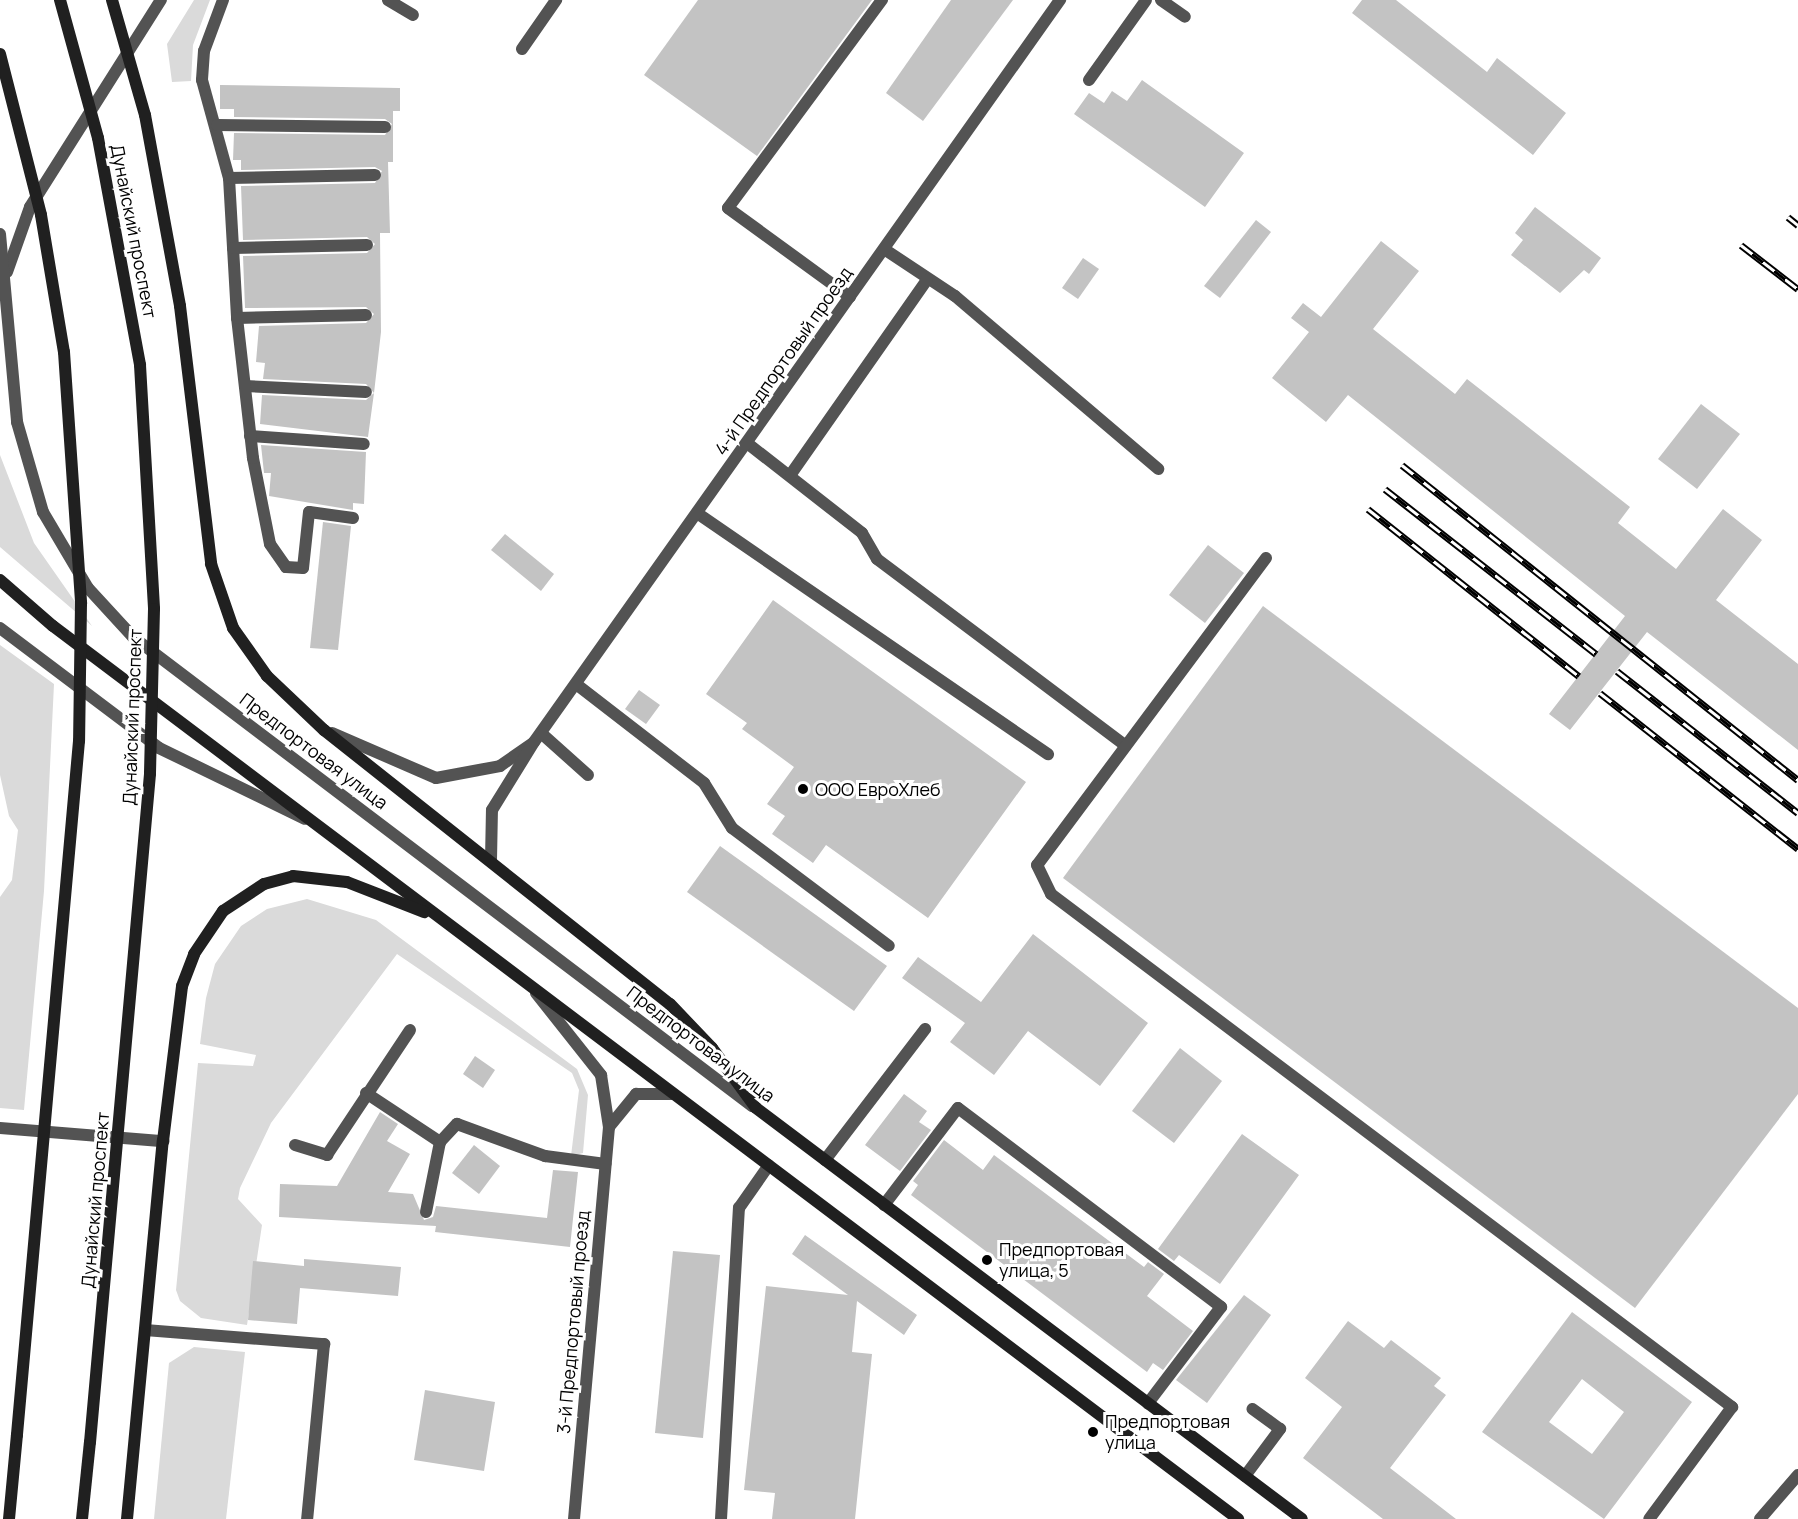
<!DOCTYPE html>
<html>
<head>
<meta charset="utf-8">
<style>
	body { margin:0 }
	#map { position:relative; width:1798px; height:1519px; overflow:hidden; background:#fff; font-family:Manrope,sans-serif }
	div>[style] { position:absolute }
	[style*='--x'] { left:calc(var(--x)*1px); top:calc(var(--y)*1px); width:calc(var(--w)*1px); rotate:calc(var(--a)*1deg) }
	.green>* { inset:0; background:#dadada }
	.building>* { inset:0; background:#c3c3c3 }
	.service>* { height:12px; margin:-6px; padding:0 6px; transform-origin:6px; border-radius:6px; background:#535353 }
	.minor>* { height:12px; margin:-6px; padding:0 6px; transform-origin:6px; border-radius:6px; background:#535353 }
	.tertiary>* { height:12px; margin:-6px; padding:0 6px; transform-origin:6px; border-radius:6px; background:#535353 }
	.secondary>* { height:12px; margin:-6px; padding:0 6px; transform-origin:6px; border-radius:6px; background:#202020 }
	.rail>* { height:7px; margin-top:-3.5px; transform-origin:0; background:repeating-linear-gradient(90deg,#fff 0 14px,#000 0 28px); box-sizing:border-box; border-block:2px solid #000 }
	.secondary-bridge>* { height:12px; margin:-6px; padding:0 6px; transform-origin:6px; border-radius:6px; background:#202020 }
	.dots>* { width:16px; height:16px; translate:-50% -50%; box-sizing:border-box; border:3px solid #fff; border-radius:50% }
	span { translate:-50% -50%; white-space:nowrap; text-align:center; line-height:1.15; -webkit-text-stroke:6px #fff; paint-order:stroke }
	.street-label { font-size:18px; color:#000 }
	.poi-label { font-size:18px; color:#000 }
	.left { translate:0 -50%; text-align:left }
</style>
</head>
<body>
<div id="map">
	<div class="green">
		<div style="clip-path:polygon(194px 0,210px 0,193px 45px,191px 81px,172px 82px,167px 44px)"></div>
		<div style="clip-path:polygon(0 455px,34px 543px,92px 626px,0 547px)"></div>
		<div style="clip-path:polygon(0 645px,54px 684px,44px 891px,24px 1110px,0 1108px,0 897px,12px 880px,18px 830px,9px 816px,0 775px)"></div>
		<div style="clip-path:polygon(307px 899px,376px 920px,577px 1069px,588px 1095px,583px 1153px,571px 1156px,579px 1090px,572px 1073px,397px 954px,271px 1123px,240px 1188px,238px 1199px,262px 1225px,247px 1325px,201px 1318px,180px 1301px,176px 1290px,198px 1063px,253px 1066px,256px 1055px,200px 1044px,206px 998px,215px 964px,241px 926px,267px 909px)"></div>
		<div style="clip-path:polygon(194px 1347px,245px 1352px,226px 1519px,154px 1519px,169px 1363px)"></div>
	</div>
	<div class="building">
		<div style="clip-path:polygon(698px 0,872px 0,757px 156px,644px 75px)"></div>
		<div style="clip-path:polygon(951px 0,1013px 0,923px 121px,886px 93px)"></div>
		<div style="clip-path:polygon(1362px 0,1396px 0,1487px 72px,1497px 58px,1566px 113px,1533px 155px,1352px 13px)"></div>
		<div style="clip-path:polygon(1142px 80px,1244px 153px,1205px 207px,1074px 114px,1089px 93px,1104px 103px,1112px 91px,1127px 101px)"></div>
		<div style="clip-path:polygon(220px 85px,400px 88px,400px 111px,393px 111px,393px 162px,388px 162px,390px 233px,380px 233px,381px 332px,374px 393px,366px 384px,263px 379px,265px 363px,256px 362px,259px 326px,366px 323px,374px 314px,366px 307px,245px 308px,243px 256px,367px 253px,375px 244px,367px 237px,243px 240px,241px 186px,375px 183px,382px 171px,375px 167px,241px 170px,241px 160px,233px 160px,234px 133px,385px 135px,392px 124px,385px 119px,234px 117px,234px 109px,220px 109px)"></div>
		<div style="clip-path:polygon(1535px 207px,1601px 258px,1589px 274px,1584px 270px,1560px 293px,1511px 255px,1523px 240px,1515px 233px)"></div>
		<div style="clip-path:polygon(1256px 220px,1271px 232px,1220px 298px,1204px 286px)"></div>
		<div style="clip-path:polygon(1381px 241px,1419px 271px,1373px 329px,1455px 394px,1467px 379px,1630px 507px,1618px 523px,1676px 569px,1723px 509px,1762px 540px,1716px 600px,1798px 664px,1798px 750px,1647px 632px,1570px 730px,1549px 714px,1625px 616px,1348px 395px,1326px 422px,1272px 378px,1309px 332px,1291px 318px,1303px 303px,1321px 317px)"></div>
		<div style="clip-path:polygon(1083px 258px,1099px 269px,1078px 299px,1062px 288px)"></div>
		<div style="clip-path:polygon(374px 393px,368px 437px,260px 424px,262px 395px,366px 400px)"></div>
		<div style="clip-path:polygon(1701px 404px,1740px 434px,1697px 489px,1658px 459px)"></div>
		<div style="clip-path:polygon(261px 445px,366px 452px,364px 504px,353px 503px,353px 510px,269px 496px,271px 473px,264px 473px)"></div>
		<div style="clip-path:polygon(323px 522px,351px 526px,338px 650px,310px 648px)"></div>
		<div style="clip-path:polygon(505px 534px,554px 574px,541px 591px,491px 550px)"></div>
		<div style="clip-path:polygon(1208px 545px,1244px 573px,1205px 623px,1169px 595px)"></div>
		<div style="clip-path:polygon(773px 600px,1026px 782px,928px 918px,826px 845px,813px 863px,772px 834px,785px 816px,767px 804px,794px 767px,742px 729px,747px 723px,706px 694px)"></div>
		<div style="clip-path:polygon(1263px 606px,1798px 1008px,1798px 1094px,1635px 1308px,1063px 878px)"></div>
		<div style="clip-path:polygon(639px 690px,660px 705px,646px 724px,625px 709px)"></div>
		<div style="clip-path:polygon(720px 846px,887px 966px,854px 1011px,687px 892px)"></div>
		<div style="clip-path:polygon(1033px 934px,1148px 1023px,1100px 1086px,1028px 1031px,994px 1075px,950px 1042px,965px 1023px,902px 978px,918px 957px,981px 1002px)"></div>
		<div style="clip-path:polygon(1180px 1048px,1222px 1081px,1174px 1143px,1132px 1111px)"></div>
		<div style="clip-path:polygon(475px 1056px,495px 1070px,483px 1088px,463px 1074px)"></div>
		<div style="clip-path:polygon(904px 1094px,927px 1111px,919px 1122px,931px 1130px,900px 1171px,865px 1145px)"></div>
		<div style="clip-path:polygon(380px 1112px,398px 1124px,387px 1141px,410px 1154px,388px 1192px,413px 1194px,424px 1220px,433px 1217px,436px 1206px,547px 1218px,553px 1170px,578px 1172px,570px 1247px,435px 1232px,436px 1226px,279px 1217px,280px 1184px,337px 1186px)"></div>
		<div style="clip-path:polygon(1242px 1134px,1299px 1175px,1220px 1284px,1179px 1255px,1174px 1261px,1158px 1249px)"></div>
		<div style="clip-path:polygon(944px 1140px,983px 1170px,994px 1155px,1144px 1267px,1148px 1262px,1164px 1274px,1147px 1296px,1193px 1331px,1163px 1370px,1153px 1363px,1147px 1372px,911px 1195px,918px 1185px,913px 1181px)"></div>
		<div style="clip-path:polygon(474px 1145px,500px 1166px,479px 1194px,452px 1173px)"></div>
		<div style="clip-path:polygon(805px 1235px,917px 1315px,904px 1335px,857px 1301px,852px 1352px,872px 1354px,855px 1519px,772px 1519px,775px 1493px,744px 1490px,766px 1286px,848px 1295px,792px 1254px)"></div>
		<div style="clip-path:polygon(673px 1251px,720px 1255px,703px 1438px,655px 1433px)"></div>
		<div style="clip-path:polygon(304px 1259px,401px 1267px,398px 1296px,300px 1288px,297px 1324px,248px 1320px,253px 1261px,304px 1266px)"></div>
		<div style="clip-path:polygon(1244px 1295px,1271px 1315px,1207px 1403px,1176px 1380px)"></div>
		<div style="clip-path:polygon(evenodd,1572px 1312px,1692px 1402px,1604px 1519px,1482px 1432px,1572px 1312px,1582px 1379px,1624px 1412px,1592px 1454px,1549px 1422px,1582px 1379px)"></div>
		<div style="clip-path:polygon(1348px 1321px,1384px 1348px,1391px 1340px,1441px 1378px,1434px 1386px,1446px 1395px,1390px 1468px,1456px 1519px,1383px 1519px,1303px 1458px,1342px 1407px,1305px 1378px)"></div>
		<div style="clip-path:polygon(425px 1390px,495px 1402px,484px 1471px,414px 1460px)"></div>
	</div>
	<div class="service">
		<div style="--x:223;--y:0;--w:54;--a:110.4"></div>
		<div style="--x:204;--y:51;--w:29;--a:94"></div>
		<div style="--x:202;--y:80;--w:102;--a:74.6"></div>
		<div style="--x:229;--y:178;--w:140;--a:86.7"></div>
		<div style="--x:388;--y:0;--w:29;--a:31"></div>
		<div style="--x:1161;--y:0;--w:29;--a:35"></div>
		<div style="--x:522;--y:49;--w:60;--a:-55.2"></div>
		<div style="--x:1089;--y:80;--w:98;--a:-54.5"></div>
		<div style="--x:217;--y:125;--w:168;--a:0.7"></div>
		<div style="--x:229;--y:178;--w:146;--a:-1.2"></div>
		<div style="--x:233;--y:248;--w:134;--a:-1.3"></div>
		<div style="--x:884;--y:249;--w:85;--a:33.5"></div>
		<div style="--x:955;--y:296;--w:267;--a:40.4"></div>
		<div style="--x:850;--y:297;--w:151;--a:-143.9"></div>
		<div style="--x:728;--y:208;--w:259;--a:-53.5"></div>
		<div style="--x:245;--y:386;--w:121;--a:2.8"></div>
		<div style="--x:250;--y:436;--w:114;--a:4"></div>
		<div style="--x:747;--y:443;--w:146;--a:38"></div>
		<div style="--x:862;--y:533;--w:30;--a:60"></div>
		<div style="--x:877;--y:559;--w:311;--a:36.9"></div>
		<div style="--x:791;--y:474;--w:237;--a:-55"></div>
		<div style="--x:697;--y:513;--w:426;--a:34.5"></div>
		<div style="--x:353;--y:518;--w:44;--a:-172.2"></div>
		<div style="--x:309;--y:512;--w:56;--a:96.1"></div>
		<div style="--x:303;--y:568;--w:17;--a:-177"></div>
		<div style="--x:286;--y:567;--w:28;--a:-125"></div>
		<div style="--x:270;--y:544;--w:88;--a:-101.2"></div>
		<div style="--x:253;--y:458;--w:141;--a:-96.5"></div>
		<div style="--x:237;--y:318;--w:129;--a:-1.3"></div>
		<div style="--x:1266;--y:558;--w:383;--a:126.7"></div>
		<div style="--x:1037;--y:865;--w:32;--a:64"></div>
		<div style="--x:1051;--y:894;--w:853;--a:36.99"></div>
		<div style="--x:1732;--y:1407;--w:139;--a:126.5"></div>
		<div style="--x:576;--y:684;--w:162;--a:37.7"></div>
		<div style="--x:704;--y:783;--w:53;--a:58.1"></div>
		<div style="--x:732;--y:828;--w:196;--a:36.9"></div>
		<div style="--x:541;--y:733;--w:63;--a:41.8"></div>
		<div style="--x:366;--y:1093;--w:89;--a:33.5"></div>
		<div style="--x:295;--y:1145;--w:34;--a:17"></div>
		<div style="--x:327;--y:1155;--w:150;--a:-56.4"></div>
		<div style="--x:825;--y:1160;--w:165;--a:-52.6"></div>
		<div style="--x:884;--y:1205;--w:122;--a:-52.7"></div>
		<div style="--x:958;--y:1108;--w:330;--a:37.1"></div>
		<div style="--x:1221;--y:1307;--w:121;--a:127.2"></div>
		<div style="--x:426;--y:1212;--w:71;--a:-78.7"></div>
		<div style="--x:440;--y:1142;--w:25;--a:-47"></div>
		<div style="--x:457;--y:1124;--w:94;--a:20"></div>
		<div style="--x:545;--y:1156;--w:61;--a:7.6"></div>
		<div style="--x:145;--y:1330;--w:180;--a:4.5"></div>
		<div style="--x:324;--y:1344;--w:176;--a:95.5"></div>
		<div style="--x:1245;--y:1476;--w:59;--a:-53.3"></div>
		<div style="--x:1280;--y:1429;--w:34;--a:-144"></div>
		<div style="--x:721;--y:1519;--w:312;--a:-86.7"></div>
		<div style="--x:739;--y:1208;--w:52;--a:-55.1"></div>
		<div style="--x:1760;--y:1519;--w:58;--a:-49.2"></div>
	</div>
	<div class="minor">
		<div style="--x:7;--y:272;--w:69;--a:-70.5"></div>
		<div style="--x:30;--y:207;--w:245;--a:-57.7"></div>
		<div style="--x:332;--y:733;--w:113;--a:23.4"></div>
		<div style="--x:436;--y:778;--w:65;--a:-10.6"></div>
		<div style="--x:500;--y:766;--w:40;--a:-34.9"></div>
		<div style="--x:491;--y:860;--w:50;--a:-88.9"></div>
		<div style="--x:492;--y:810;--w:80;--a:-58.3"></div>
		<div style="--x:534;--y:742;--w:910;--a:-54.67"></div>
		<div style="--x:536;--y:993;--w:105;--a:51.6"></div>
		<div style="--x:601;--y:1075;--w:53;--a:81.3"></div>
		<div style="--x:609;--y:1127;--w:394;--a:95.1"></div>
		<div style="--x:609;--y:1127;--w:43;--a:-50.7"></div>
		<div style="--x:636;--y:1094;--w:37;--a:0"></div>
		<div style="--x:0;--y:1128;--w:164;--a:4.6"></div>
	</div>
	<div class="tertiary">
		<div style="--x:0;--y:234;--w:189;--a:84.8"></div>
		<div style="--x:17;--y:422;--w:94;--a:73.9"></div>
		<div style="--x:43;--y:512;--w:88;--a:59.4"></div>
		<div style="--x:88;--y:588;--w:67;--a:47.4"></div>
		<div style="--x:133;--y:637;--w:777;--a:37.15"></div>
		<div style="--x:0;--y:628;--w:199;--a:37"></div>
		<div style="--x:159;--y:748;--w:162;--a:25.9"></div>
	</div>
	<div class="secondary">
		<div style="--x:145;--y:115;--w:194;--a:79.6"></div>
		<div style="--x:180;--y:306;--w:260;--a:83.1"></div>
		<div style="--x:211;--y:564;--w:68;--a:71"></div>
		<div style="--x:233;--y:628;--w:59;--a:54.7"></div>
		<div style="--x:267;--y:676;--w:79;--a:43.5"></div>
		<div style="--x:324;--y:730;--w:441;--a:38.4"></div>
		<div style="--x:670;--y:1004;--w:61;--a:46.3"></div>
		<div style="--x:712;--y:1048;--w:74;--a:53.7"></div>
		<div style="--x:756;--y:1108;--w:683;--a:36.97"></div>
		<div style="--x:0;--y:580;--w:70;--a:41"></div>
		<div style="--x:53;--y:626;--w:1484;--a:37"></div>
		<div style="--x:9;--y:1519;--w:84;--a:-84.6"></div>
		<div style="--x:82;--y:1519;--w:77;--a:-84.1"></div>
		<div style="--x:127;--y:1519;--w:380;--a:-84.6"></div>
		<div style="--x:163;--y:1141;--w:156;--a:-83"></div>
		<div style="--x:182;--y:986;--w:34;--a:-69"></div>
		<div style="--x:194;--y:954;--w:52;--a:-56"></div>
		<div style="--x:223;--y:911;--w:49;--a:-33.4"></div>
		<div style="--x:264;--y:884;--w:30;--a:-15"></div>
		<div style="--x:293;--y:876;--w:54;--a:6.3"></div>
		<div style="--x:347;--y:882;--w:83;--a:21.3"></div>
	</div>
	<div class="rail">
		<div style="--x:1788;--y:217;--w:13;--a:39"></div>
		<div style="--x:1741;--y:245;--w:72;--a:37.7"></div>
		<div style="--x:1402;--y:465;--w:506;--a:38.5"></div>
		<div style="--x:1385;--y:489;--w:268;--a:38"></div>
		<div style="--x:1368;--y:509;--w:269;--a:38.4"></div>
		<div style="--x:1617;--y:671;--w:230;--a:38.1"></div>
		<div style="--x:1600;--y:693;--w:252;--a:38.2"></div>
	</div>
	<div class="secondary-bridge">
		<div style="--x:60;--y:0;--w:143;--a:74.6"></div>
		<div style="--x:98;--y:138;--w:231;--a:79.5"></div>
		<div style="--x:140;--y:365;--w:244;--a:86.7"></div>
		<div style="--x:154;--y:609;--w:165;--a:91.4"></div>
		<div style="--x:150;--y:774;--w:671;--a:95.13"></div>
		<div style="--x:112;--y:0;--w:120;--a:74"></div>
		<div style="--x:0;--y:54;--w:166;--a:75.7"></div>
		<div style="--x:41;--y:215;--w:139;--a:80.5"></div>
		<div style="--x:64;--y:352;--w:252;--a:86.1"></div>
		<div style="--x:81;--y:603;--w:138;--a:90.8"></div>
		<div style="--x:79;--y:741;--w:697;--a:95.11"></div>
	</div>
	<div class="dots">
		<div style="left:803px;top:789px;background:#000"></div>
		<div style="left:987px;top:1260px;background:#000"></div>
		<div style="left:1093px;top:1432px;background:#000"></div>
	</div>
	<div class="street-label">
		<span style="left:134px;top:231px;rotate:79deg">Дунайский проспект</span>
		<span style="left:783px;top:361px;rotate:-55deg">4-й Предпортовый проезд</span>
		<span style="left:132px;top:717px;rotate:-88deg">Дунайский проспект</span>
		<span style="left:314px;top:751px;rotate:37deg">Предпортовая улица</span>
		<span style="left:701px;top:1044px;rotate:37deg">Предпортовая улица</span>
		<span style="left:95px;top:1200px;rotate:-85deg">Дунайский проспект</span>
		<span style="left:573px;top:1322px;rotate:-85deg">3-й Предпортовый проезд</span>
	</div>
	<div class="poi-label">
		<span class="left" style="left:815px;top:789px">ООО ЕвроХлеб</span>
		<span class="left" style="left:999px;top:1260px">Предпортовая<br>улица, 5</span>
		<span class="left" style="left:1105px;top:1432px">Предпортовая<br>улица</span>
	</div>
</div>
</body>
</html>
